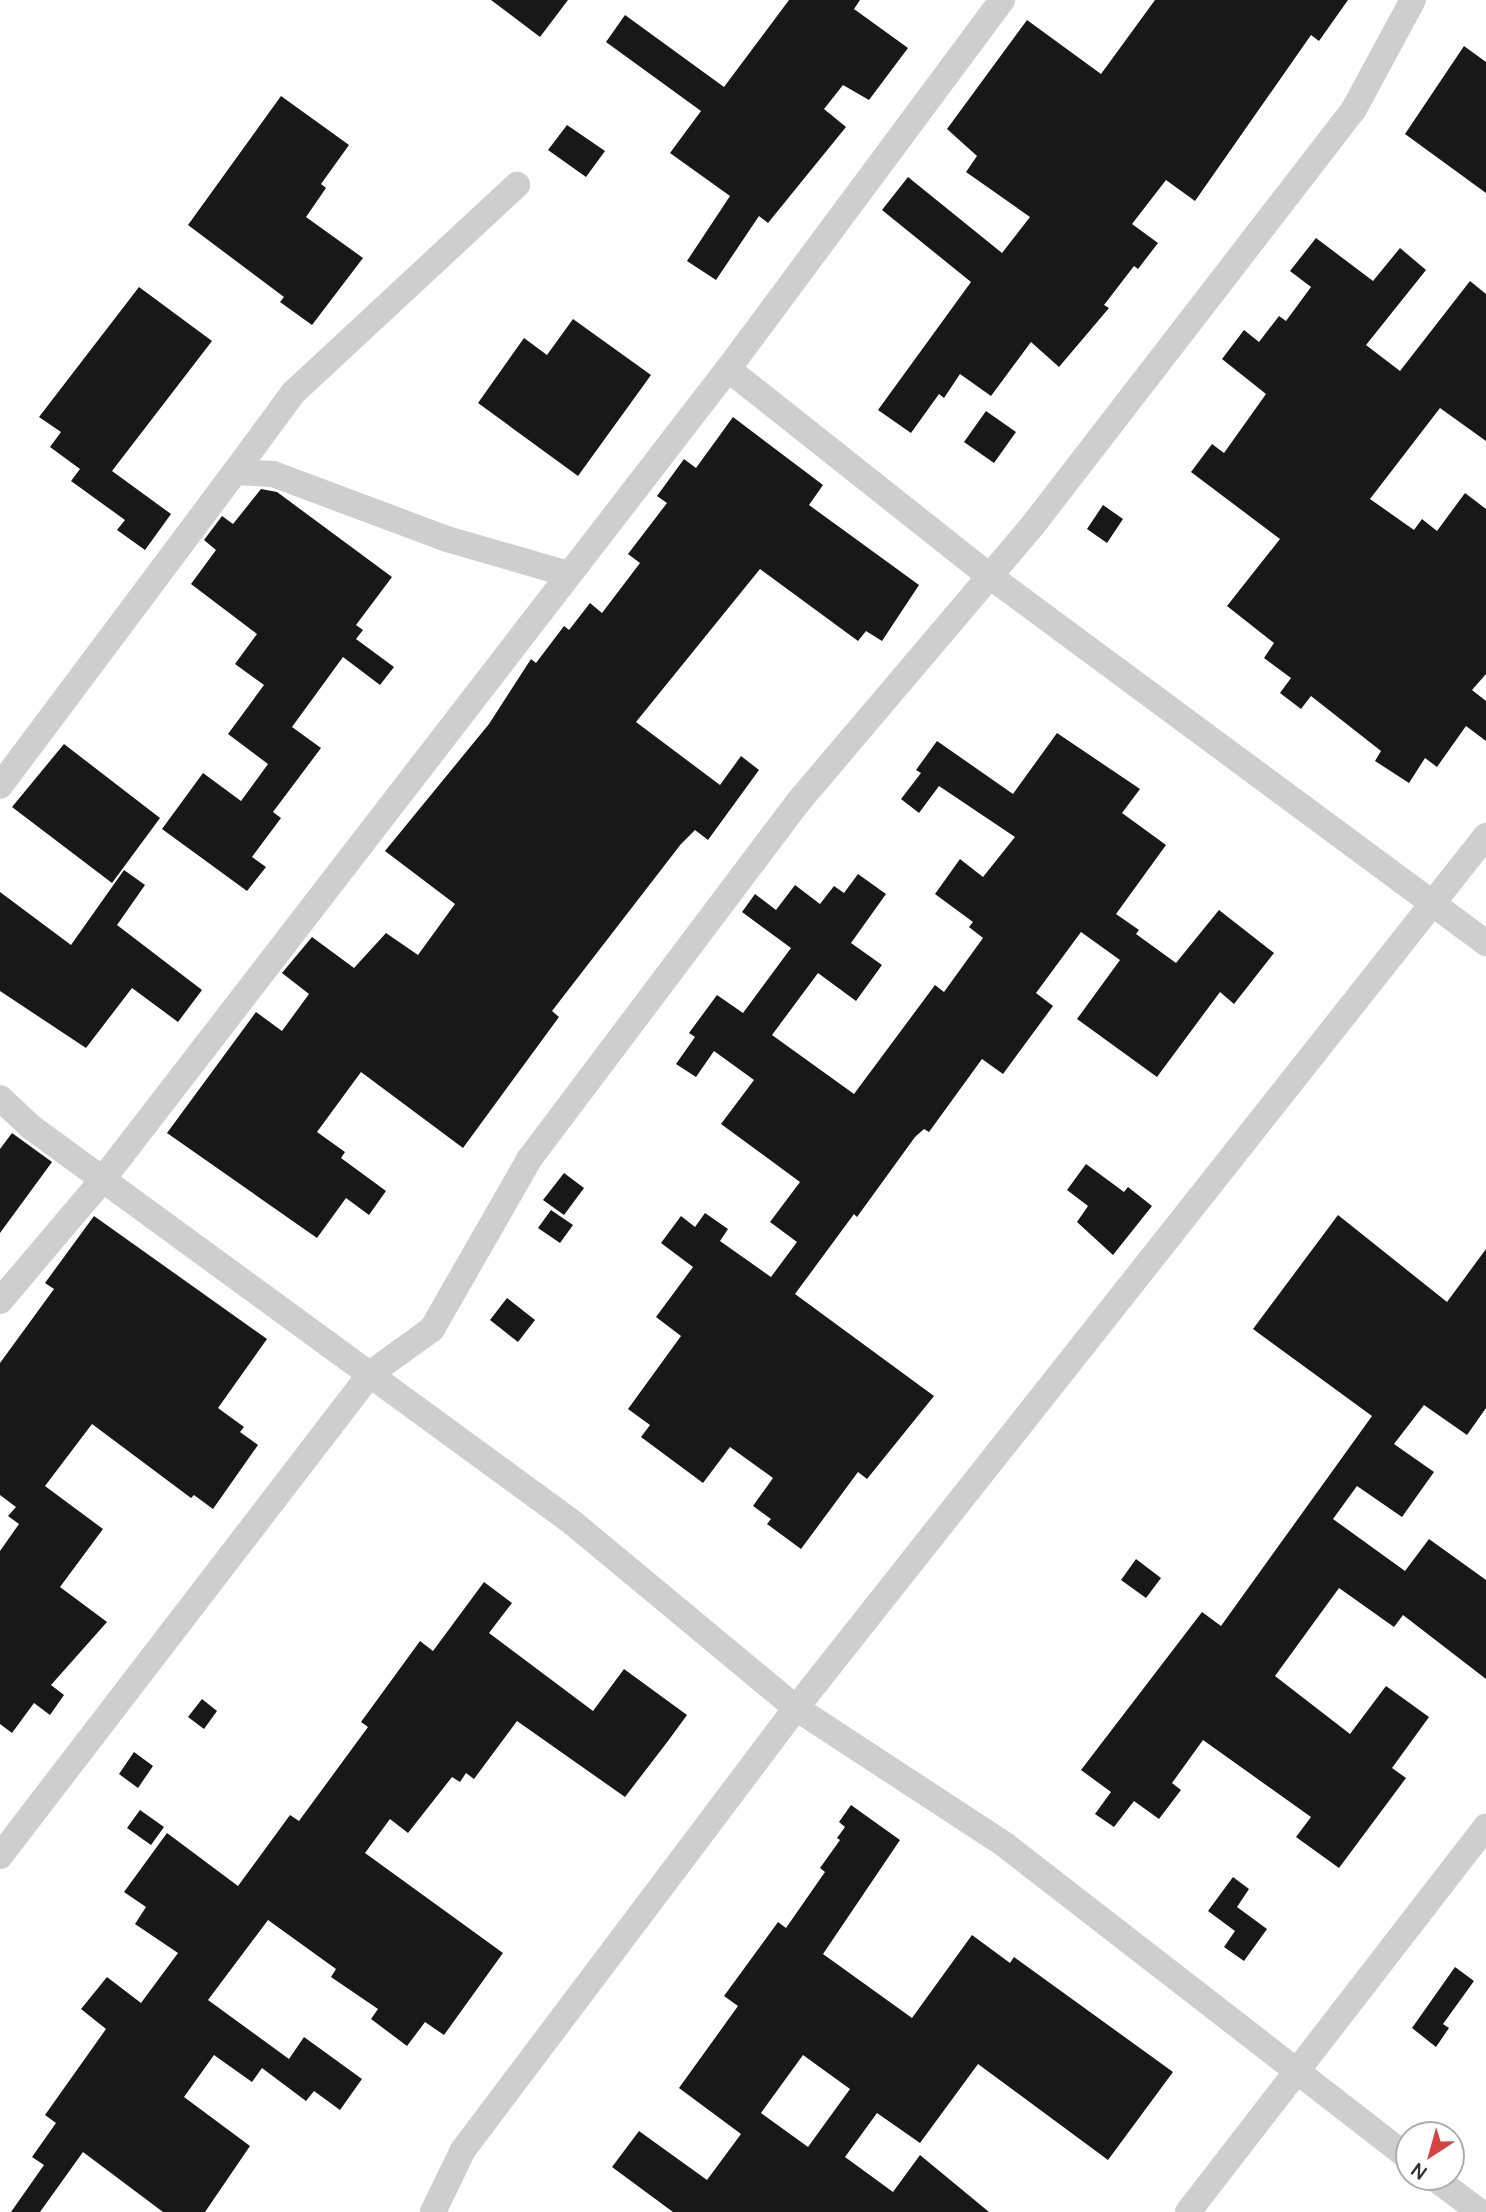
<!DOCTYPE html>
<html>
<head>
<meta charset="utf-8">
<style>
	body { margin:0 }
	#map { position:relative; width:1486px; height:2212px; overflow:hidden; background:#fff; font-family:Manrope,sans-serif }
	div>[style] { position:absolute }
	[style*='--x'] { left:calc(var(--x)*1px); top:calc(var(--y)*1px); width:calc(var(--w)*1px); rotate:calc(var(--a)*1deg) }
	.building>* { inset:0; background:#181818 }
	.minor>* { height:26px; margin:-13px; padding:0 13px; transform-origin:13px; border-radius:13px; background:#cecece }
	span { translate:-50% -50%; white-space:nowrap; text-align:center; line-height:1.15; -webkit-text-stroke:7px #fff; paint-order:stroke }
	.north { position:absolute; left:1395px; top:2121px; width:70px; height:70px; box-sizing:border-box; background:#fff; border:2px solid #adadad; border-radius:50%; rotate:216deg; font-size:19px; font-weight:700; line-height:28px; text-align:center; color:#313131 }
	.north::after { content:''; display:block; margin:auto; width:24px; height:32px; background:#d74344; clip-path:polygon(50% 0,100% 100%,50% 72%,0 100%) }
</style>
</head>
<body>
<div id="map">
	<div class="building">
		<div style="clip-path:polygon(491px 0,568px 0,540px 37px)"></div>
		<div style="clip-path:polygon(789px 0,860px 0,854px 9px,908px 48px,869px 100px,843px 85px,824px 109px,846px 127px,768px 223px,759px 216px,716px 280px,687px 261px,730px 196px,670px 153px,701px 111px,606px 42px,625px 15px,724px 87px)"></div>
		<div style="clip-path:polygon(1155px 0,1348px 0,1319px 41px,1311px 35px,1195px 201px,1166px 180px,1132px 224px,1158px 243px,1138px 269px,1134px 266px,1104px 305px,1109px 308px,1059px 367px,1031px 342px,991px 396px,960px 374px,944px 398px,939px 394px,911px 433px,878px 410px,971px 282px,882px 210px,908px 177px,1002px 253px,1030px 217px,966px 172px,977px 156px,947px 129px,1027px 20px,1101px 74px)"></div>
		<div style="clip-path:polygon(1464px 46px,1486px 62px,1486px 193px,1405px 134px)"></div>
		<div style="clip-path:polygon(281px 96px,349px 145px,321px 184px,326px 188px,306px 217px,363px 258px,312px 325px,280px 302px,284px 297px,188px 225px)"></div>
		<div style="clip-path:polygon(567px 125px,605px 151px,586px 177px,548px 150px)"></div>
		<div style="clip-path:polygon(1316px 238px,1373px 281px,1400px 248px,1426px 270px,1366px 345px,1400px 371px,1470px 281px,1486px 294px,1486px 441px,1440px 408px,1370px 499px,1414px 530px,1422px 519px,1437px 531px,1465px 493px,1486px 509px,1486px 674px,1472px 690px,1486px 701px,1486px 741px,1466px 726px,1437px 767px,1425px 758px,1409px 783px,1375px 761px,1381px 751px,1311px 696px,1301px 709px,1280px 693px,1291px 678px,1264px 658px,1274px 643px,1227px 606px,1280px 539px,1191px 472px,1212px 444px,1224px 453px,1266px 394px,1222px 359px,1244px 330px,1259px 342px,1279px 316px,1286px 321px,1311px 287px,1290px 271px)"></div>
		<div style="clip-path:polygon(139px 287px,212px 341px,112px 471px,171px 514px,145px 550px,117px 530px,125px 520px,71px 481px,80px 469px,50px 447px,61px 432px,39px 417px)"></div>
		<div style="clip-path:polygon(573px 319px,651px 375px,578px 476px,478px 403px,524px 338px,547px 355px)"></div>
		<div style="clip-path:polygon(986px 411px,1016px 432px,994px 463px,964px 442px)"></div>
		<div style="clip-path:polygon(733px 417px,823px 485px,809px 505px,919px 585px,882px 641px,866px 631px,858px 641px,760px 569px,636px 722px,720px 785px,741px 756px,759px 770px,708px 840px,695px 830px,681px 844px,552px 1011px,559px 1017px,463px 1148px,361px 1072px,317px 1132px,345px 1152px,341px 1158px,386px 1191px,369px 1215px,346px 1198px,317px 1238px,167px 1133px,256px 1012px,282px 1031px,309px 994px,282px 973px,312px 937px,354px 968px,386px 933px,418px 955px,455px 904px,385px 851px,489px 724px,531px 659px,536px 663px,564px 626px,569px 630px,590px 603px,602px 613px,640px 563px,628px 554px,667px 503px,657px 496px,684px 459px,696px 468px)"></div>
		<div style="clip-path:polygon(261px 489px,277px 492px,392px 577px,356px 625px,363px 630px,356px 639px,394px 667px,380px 685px,343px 657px,292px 727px,321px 748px,273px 812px,281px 818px,252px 857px,266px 867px,247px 891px,162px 829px,203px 773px,241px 801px,268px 764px,228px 734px,264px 685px,235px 664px,257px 634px,191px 584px,216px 550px,204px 540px,222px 516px,233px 524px)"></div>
		<div style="clip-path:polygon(1103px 505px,1123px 519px,1107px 543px,1087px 529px)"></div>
		<div style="clip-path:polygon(1057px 733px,1140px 789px,1122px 813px,1166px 845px,1116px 914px,1139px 930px,1136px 934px,1176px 963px,1219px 910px,1274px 953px,1234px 1004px,1220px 992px,1157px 1077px,1077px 1019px,1120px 960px,1081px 932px,1036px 993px,1053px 1006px,1003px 1074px,982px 1059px,929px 1132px,924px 1129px,915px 1137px,857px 1217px,854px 1214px,795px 1294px,934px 1396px,867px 1479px,858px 1472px,801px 1549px,767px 1524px,771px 1519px,753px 1506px,773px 1478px,730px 1447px,703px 1483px,641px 1437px,650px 1425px,628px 1409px,681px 1336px,656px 1317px,693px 1267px,661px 1243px,681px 1216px,695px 1227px,705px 1213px,728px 1229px,720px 1241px,771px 1277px,797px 1242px,770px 1222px,800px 1182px,721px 1124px,754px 1080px,714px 1051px,696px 1077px,676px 1064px,695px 1037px,689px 1033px,717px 995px,743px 1013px,791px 948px,742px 912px,755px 894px,776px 910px,795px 885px,820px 904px,834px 886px,844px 893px,858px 874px,886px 894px,851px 943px,882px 965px,856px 1001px,818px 973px,772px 1035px,854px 1094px,935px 985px,944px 992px,983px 938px,969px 927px,973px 922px,935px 894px,960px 859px,983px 877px,1015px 837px,939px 786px,919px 813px,901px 799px,921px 773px,916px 770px,937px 741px,1013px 794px)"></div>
		<div style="clip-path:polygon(64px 744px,160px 818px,112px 883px,12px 807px)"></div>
		<div style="clip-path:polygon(124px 870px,145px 885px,117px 925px,202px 990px,178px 1022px,132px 988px,86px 1048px,0 991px,0 892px,71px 945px)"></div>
		<div style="clip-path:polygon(12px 1133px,52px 1162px,0 1233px,0 1149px)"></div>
		<div style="clip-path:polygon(1086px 1164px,1124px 1192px,1128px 1187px,1152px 1206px,1113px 1255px,1077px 1222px,1088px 1206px,1067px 1190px)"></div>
		<div style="clip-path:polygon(564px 1173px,584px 1188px,564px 1215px,543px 1200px)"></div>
		<div style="clip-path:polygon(551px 1210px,573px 1225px,560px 1243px,538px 1228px)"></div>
		<div style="clip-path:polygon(1338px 1215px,1447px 1302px,1486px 1249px,1486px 1408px,1467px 1435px,1424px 1405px,1394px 1444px,1434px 1472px,1402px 1517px,1357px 1486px,1333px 1519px,1405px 1571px,1429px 1539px,1486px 1580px,1486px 1679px,1403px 1615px,1394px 1627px,1339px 1588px,1275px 1676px,1350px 1734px,1386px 1686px,1429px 1717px,1392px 1768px,1406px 1778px,1339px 1868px,1296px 1837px,1311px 1817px,1203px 1740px,1172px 1783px,1181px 1790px,1159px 1819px,1134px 1801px,1114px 1827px,1095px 1814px,1111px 1792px,1081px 1770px,1202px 1612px,1221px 1626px,1372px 1416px,1253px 1329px)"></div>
		<div style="clip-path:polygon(94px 1216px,267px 1339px,218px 1408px,244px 1427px,240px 1432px,258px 1445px,213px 1509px,194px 1495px,191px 1498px,92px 1424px,45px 1486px,103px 1529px,60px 1587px,107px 1622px,51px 1685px,64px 1695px,50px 1715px,34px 1703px,12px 1733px,0 1724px,0 1551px,19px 1524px,8px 1516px,16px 1507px,0 1495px,0 1363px,54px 1289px,45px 1283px)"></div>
		<div style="clip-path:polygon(507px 1298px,535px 1320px,518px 1342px,490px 1320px)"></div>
		<div style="clip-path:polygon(1136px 1559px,1161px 1578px,1146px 1598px,1121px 1580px)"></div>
		<div style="clip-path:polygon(484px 1582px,512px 1603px,489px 1633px,593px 1711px,624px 1669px,687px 1715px,668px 1741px,625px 1797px,517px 1721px,474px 1779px,466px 1773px,460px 1782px,452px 1777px,408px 1833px,390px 1819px,365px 1853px,503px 1953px,444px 2035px,425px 2022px,407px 2046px,371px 2019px,378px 2009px,331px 1977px,336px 1969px,268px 1920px,208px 2000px,289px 2059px,304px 2037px,362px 2079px,340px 2110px,314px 2091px,306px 2101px,262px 2068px,252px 2082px,214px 2055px,184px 2097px,250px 2146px,205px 2212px,163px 2212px,83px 2152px,40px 2212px,11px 2212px,44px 2165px,32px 2157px,56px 2123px,45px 2115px,106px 2029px,81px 2009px,107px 1977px,141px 2003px,178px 1953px,135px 1924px,146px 1907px,124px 1892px,167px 1833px,238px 1886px,290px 1815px,299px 1821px,368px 1727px,361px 1722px,420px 1641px,433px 1651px)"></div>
		<div style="clip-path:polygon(202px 1699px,217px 1711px,204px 1729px,188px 1717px)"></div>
		<div style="clip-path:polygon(134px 1752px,153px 1766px,138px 1788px,119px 1774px)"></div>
		<div style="clip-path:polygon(evenodd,851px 1805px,900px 1840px,823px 1954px,912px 2018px,972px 1935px,1010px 1963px,1014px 1957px,1173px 2072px,1108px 2160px,978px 2064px,920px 2143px,877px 2113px,845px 2157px,893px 2192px,920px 2155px,989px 2212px,673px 2212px,612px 2167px,639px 2131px,707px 2180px,741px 2134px,679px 2088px,738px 2006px,724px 1996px,778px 1922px,786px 1928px,825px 1872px,820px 1868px,840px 1840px,837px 1838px,845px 1827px,839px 1822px,851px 1805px,803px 2055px,850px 2089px,808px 2147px,761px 2113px,803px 2055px)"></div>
		<div style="clip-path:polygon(140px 1810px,164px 1827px,151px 1845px,127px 1828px)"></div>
		<div style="clip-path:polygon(1233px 1877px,1249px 1889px,1237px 1907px,1267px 1929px,1244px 1961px,1224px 1947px,1235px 1931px,1208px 1911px)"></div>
		<div style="clip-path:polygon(1455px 1967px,1474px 1981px,1443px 2024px,1449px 2028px,1436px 2047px,1412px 2028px)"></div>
	</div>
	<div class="minor">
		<div style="--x:728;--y:369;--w:330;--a:38.4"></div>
		<div style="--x:987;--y:574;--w:621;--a:36.48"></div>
		<div style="--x:235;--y:472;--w:98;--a:-53.7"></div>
		<div style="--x:293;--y:393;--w:306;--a:-42.9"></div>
		<div style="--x:0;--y:786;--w:392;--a:-53.2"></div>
		<div style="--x:235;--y:472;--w:38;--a:3"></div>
		<div style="--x:273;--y:474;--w:186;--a:20.5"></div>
		<div style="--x:447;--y:539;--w:126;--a:16.1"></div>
		<div style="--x:0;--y:1098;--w:42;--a:43.1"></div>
		<div style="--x:31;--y:1127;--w:671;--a:36.15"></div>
		<div style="--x:573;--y:1523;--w:290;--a:39.7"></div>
		<div style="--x:796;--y:1708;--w:250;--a:33.2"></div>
		<div style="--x:1005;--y:1845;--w:511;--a:37.77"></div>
		<div style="--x:0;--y:1301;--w:160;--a:-49.8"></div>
		<div style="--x:103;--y:1179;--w:1023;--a:-52.35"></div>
		<div style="--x:728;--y:369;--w:460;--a:-53.4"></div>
		<div style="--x:0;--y:1856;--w:609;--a:-52.47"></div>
		<div style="--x:371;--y:1373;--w:75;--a:-35.8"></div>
		<div style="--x:432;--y:1329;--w:197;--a:-60.2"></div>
		<div style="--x:530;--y:1158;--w:447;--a:-53"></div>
		<div style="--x:799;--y:801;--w:362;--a:-49.7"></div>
		<div style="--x:1033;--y:525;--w:525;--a:-52.34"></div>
		<div style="--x:1354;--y:109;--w:124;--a:-61.6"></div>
		<div style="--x:1433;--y:2177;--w:59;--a:36.7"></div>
		<div style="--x:433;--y:2212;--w:69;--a:-64.2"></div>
		<div style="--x:463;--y:2150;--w:553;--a:-53.01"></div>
		<div style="--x:796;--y:1708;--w:1112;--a:-51.65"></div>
		<div style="--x:1188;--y:2212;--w:487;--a:-52.3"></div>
	</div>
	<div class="north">N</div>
</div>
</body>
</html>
